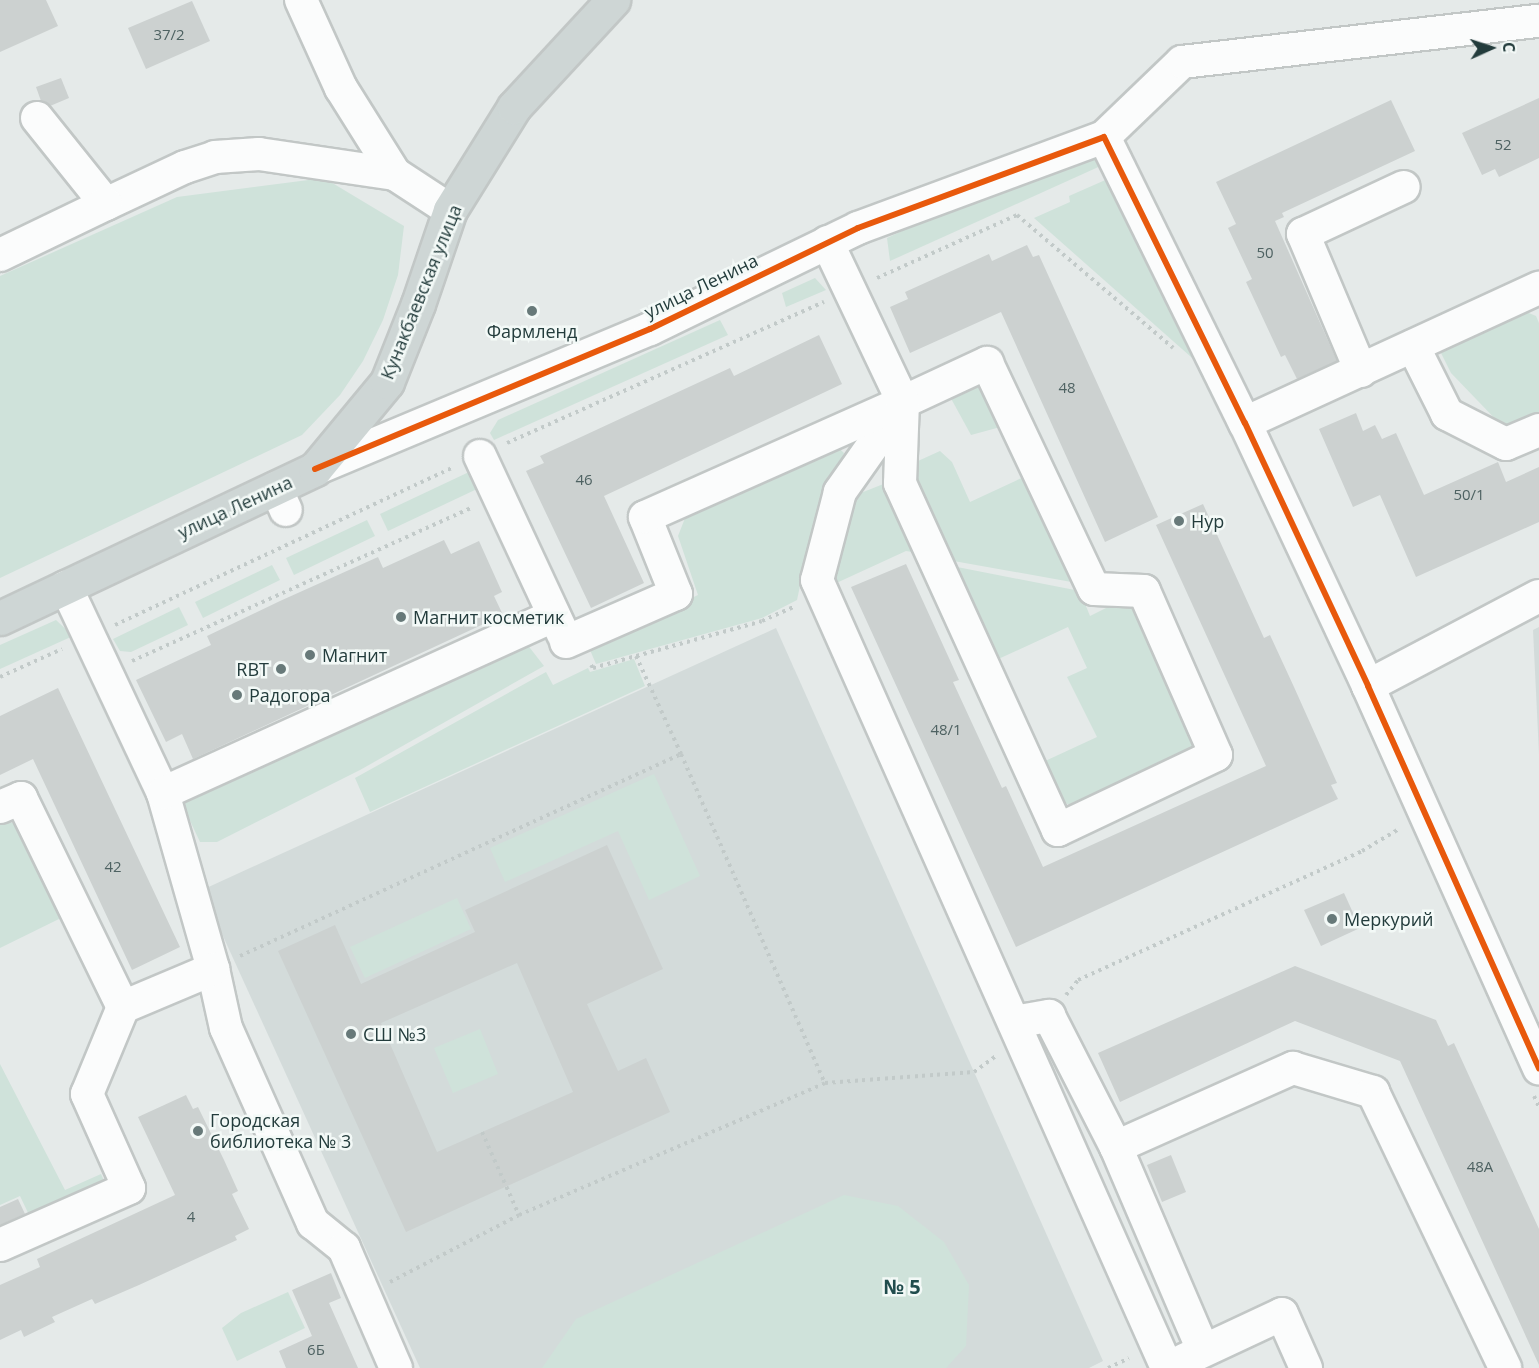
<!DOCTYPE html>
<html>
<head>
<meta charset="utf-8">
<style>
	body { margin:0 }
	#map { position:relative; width:1539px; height:1368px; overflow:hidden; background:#e5eae9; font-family:"Open Sans",sans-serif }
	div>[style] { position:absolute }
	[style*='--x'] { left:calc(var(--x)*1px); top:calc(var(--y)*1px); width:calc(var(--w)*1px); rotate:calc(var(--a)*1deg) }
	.built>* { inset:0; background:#d3dbda }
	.green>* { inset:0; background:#cfe2da }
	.building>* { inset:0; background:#ccd1d0 }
	.path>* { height:4px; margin-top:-2px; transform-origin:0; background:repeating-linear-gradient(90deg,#c2cac9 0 3px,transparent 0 7.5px) }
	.roads { filter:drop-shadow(2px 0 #c2c7c6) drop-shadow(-2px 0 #c2c7c6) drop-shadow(0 2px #c2c7c6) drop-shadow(0 -2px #c2c7c6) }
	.minor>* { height:32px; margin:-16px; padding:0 16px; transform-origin:16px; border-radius:16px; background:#fbfcfc }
	.major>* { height:33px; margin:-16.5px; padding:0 16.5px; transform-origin:16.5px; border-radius:16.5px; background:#ced6d5 }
	.cycleway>* { height:6px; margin:-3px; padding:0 3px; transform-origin:3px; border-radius:3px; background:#e8590c }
	.dots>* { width:16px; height:16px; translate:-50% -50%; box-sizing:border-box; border:3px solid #f3f9f7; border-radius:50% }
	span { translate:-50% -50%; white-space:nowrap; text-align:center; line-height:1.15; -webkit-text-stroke:5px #f3f9f7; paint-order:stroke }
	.number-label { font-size:15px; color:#4e6262 }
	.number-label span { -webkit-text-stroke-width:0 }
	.street-label { font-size:18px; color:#233c3c }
	.poi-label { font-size:18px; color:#233c3c }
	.left { translate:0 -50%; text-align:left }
	.right { translate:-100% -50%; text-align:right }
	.neighbourhood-label { font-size:20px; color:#204c4d; font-weight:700 }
	.north { position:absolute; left:1461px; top:18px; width:60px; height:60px; -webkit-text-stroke:4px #f3f9f7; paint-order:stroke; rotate:87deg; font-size:16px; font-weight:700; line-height:24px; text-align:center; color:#233c3c }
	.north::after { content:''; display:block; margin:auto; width:21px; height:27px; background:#233c3c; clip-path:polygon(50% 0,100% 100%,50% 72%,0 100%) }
</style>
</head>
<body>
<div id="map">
	<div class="built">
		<div style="clip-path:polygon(1539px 627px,1539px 754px,1533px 630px)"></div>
		<div style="clip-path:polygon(776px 628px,1103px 1361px,1089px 1368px,420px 1368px,202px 890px)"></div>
	</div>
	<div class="green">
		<div style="clip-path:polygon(1072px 152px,1100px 154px,1105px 164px,890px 261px,887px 238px)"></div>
		<div style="clip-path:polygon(1119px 174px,1208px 372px,1034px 218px,1070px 202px,1069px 196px)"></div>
		<div style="clip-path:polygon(324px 178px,404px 226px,398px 275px,383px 320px,363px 361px,340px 395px,302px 435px,0 578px,0 276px,177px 197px)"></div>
		<div style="clip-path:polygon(815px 278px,826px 290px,786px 307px,782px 293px)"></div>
		<div style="clip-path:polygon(1519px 309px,1536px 316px,1539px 323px,1539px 425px,1530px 429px,1503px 427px,1451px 373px,1438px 347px)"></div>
		<div style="clip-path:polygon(720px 320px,728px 335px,494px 440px,490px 433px,498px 420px)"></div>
		<div style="clip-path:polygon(966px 384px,991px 392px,1004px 426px,971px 435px,948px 393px)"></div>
		<div style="clip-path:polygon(832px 442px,844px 453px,810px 539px,797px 600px,762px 618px,596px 664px,590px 650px,601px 640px,698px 595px,678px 536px,689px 508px)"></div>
		<div style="clip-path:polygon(940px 451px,952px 462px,970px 502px,1028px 475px,1077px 583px,948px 560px,915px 486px,914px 470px,918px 461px)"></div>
		<div style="clip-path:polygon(469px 472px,477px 489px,388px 531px,380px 514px)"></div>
		<div style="clip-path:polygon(886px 483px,925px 554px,906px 551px,832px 585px,848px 498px)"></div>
		<div style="clip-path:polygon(367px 520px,375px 536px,294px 575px,286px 558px)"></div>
		<div style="clip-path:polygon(272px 565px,280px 580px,203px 618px,195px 602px)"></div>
		<div style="clip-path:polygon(952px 566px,1080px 591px,1090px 616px,1116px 603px,1141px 606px,1197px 734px,1193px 752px,1080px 809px,1065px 803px,1043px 762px,1097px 737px,1067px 677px,1087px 668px,1068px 627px,994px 661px)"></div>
		<div style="clip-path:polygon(179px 607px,188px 625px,131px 652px,120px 651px,113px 639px)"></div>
		<div style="clip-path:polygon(56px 620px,73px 636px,0 669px,0 645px)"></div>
		<div style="clip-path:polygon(523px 639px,544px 666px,360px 770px,217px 842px,200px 842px,178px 795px)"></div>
		<div style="clip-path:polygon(634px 659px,645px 686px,370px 812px,355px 778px,546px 672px,553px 685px,588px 668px,590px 672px)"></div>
		<div style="clip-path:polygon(654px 774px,700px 876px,649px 900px,618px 831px,505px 882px,490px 848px)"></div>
		<div style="clip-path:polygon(2px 818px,19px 826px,61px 918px,0 948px,0 819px)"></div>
		<div style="clip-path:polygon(457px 898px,471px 929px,365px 978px,350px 947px)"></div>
		<div style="clip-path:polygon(480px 1029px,498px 1074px,453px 1093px,434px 1048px)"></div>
		<div style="clip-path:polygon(0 1064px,65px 1190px,101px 1174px,106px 1185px,31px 1219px,20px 1196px,0 1205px)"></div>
		<div style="clip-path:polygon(844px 1195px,898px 1206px,944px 1242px,969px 1285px,966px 1346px,946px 1368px,542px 1368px,576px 1319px)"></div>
		<div style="clip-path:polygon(288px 1292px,305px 1328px,237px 1361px,222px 1328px,241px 1313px)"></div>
	</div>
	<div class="building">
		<div style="clip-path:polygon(0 0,46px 0,58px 26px,0 52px)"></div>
		<div style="clip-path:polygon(192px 1px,210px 41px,146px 69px,128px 28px)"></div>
		<div style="clip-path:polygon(61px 78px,69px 98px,50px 106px,41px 101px,36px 87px)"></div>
		<div style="clip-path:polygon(1539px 98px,1539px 158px,1499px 177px,1495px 169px,1482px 175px,1462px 133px)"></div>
		<div style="clip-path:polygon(1391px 100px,1415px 151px,1282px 213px,1284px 217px,1275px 221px,1337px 361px,1297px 379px,1285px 355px,1281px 357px,1246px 282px,1252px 279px,1228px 228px,1236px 224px,1216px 182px)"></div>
		<div style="clip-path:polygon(1027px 245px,1033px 257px,1039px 255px,1158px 517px,1105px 542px,1001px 312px,910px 353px,890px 307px,908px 299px,905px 292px,989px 254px,992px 261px)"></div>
		<div style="clip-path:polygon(819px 335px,842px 384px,604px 496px,644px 583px,591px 608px,526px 471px,544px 463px,540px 456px,637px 411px,730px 368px,734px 376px)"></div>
		<div style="clip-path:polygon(1356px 413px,1363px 431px,1375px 425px,1382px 439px,1396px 433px,1424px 495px,1498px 462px,1506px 482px,1539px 467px,1539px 522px,1416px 577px,1380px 495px,1353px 507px,1319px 429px)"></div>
		<div style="clip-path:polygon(1203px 504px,1264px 638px,1270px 635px,1294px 687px,1337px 783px,1331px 785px,1338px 799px,1016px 947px,851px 587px,906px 564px,959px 680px,953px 682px,1002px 788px,1006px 786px,1043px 867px,1266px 766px,1156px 525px)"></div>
		<div style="clip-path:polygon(444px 540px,451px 554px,479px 541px,502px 592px,494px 596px,503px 615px,193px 759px,182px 734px,166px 742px,136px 680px,211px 645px,207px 636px,280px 601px,378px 557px,383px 568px)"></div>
		<div style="clip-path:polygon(58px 688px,180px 947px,132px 970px,33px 759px,0 775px,0 716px)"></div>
		<div style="clip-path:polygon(evenodd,607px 845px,663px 969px,587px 1004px,618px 1071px,646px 1058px,670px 1112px,406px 1232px,278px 951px,335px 925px,361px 984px,475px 932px,465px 910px,607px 845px,517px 963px,573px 1092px,437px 1152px,381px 1023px,517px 963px)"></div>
		<div style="clip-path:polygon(1344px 893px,1360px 928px,1321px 946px,1304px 910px)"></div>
		<div style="clip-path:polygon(1295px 966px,1436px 1020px,1448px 1046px,1454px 1043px,1539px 1229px,1539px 1365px,1400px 1061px,1295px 1021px,1120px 1102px,1098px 1053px)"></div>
		<div style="clip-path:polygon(186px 1095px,193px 1109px,198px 1107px,224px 1160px,238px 1191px,232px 1194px,249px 1229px,235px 1236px,237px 1240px,139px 1285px,95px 1304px,92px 1299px,52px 1317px,55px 1322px,24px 1337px,21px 1330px,0 1340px,0 1285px,40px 1267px,37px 1259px,175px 1195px,138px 1117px)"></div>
		<div style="clip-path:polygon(1171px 1155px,1186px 1192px,1162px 1202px,1147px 1165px)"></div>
		<div style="clip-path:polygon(18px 1199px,25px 1214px,0 1225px,0 1207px)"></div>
		<div style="clip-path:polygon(331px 1273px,341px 1298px,329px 1303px,358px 1368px,286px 1368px,279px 1351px,312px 1336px,292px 1290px)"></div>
	</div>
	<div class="path">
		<div style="--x:877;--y:278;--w:154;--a:-24.2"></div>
		<div style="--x:1017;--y:215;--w:205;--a:40.4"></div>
		<div style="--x:507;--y:443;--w:347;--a:-24"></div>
		<div style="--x:115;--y:625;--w:374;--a:-25"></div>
		<div style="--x:636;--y:656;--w:108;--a:65.3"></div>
		<div style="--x:132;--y:661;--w:374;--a:-24.3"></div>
		<div style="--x:591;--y:665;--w:4;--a:56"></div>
		<div style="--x:593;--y:668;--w:175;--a:-15.5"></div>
		<div style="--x:762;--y:621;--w:36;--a:-24"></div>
		<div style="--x:0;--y:677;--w:68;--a:-24.3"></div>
		<div style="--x:240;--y:956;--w:485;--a:-24.6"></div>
		<div style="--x:681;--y:754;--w:359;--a:66.4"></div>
		<div style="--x:1066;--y:995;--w:19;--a:-51"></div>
		<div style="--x:1078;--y:980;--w:312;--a:-24.4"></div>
		<div style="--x:1362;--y:851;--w:43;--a:-30.7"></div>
		<div style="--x:1534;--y:1096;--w:12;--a:66"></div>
		<div style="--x:482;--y:1132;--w:91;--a:66"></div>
		<div style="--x:390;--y:1282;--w:145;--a:-27.4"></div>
		<div style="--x:519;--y:1215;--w:333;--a:-23.3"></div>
		<div style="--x:825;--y:1083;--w:149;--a:-4.2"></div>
		<div style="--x:974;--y:1072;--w:29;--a:-36"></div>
		<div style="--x:1108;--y:1368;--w:23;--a:-25"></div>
	</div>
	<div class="roads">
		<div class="minor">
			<div style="--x:301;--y:0;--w:97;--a:65.6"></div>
			<div style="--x:341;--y:88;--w:102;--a:57.9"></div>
			<div style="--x:37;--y:118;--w:110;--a:51.3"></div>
			<div style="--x:106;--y:204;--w:87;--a:-25.1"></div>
			<div style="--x:185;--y:167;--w:32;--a:-18"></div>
			<div style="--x:215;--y:157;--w:44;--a:-3.9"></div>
			<div style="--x:259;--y:154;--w:137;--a:8.4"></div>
			<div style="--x:395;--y:174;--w:66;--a:33.2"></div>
			<div style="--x:1104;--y:137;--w:319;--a:63.8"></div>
			<div style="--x:1245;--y:423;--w:290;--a:64.9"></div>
			<div style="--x:1368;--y:686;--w:419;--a:65.9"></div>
			<div style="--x:0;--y:255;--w:118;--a:-25.7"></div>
			<div style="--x:1413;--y:346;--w:76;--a:63.4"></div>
			<div style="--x:1447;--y:414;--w:66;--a:27"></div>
			<div style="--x:1506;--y:444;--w:36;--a:-23"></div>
			<div style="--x:1361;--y:371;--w:149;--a:-112.9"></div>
			<div style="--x:1303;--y:234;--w:111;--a:-25"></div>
			<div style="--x:902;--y:404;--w:108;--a:125.2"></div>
			<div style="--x:840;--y:492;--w:91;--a:104.6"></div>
			<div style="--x:817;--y:580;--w:862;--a:66.05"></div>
			<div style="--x:1245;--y:423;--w:324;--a:-24.7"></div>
			<div style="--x:480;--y:456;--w:196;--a:65"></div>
			<div style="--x:315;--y:469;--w:363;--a:-22.7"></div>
			<div style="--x:650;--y:329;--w:231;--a:-25.9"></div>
			<div style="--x:858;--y:228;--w:262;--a:-20.3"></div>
			<div style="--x:1104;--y:137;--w:108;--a:-43.9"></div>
			<div style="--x:1182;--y:62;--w:359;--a:-6.6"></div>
			<div style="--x:276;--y:488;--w:24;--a:66"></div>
			<div style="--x:66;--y:587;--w:228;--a:64.8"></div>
			<div style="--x:163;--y:793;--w:183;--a:74.1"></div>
			<div style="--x:213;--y:969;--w:60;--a:77.6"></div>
			<div style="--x:226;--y:1028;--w:214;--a:66"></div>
			<div style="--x:313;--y:1223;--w:40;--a:39"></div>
			<div style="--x:344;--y:1248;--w:131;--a:66.6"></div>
			<div style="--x:566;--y:642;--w:120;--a:-23.6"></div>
			<div style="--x:676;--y:594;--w:83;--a:-111.9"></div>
			<div style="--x:645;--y:517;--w:282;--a:-24"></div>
			<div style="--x:903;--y:402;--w:93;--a:-24.9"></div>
			<div style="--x:987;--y:363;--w:250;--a:64.7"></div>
			<div style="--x:1094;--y:589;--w:50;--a:2.3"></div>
			<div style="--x:1144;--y:591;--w:179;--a:66.3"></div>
			<div style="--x:1216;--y:755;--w:175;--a:154.6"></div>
			<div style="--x:1058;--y:830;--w:381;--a:-114.5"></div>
			<div style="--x:900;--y:483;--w:81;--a:-87.9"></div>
			<div style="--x:903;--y:402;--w:177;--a:-115.4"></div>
			<div style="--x:1368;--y:686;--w:193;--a:-27.8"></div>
			<div style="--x:163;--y:793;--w:429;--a:-24.4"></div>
			<div style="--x:0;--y:807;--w:23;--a:-23"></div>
			<div style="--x:21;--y:798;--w:233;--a:64"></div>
			<div style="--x:123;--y:1007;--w:98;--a:-22.9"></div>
			<div style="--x:1014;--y:1022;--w:36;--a:-10"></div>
			<div style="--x:1049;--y:1016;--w:147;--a:62.9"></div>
			<div style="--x:1116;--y:1147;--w:194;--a:-24.1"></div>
			<div style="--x:1293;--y:1068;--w:84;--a:16.7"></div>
			<div style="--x:1373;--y:1092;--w:306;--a:64.4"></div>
			<div style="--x:1116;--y:1147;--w:221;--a:66.8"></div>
			<div style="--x:0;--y:1245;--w:141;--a:-23.8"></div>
			<div style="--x:129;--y:1188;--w:103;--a:-114.1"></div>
			<div style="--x:87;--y:1094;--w:94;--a:-67.5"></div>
			<div style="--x:1184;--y:1360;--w:108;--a:-25.1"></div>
			<div style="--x:1282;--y:1314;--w:59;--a:66"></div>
		</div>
		<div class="major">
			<div style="--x:0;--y:618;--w:348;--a:-25.3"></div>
			<div style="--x:315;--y:469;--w:113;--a:-50.4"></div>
			<div style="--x:387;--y:382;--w:84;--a:-68.3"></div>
			<div style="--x:418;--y:304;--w:99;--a:-71.2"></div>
			<div style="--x:450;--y:210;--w:121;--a:-58.1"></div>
			<div style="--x:514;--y:107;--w:146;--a:-47.2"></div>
		</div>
	</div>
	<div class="cycleway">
		<div style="--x:315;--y:469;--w:363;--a:-22.7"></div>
		<div style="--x:650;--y:329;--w:231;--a:-25.9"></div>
		<div style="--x:858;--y:228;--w:262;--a:-20.3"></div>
		<div style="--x:1104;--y:137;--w:319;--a:63.8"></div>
		<div style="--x:1245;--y:423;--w:290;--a:64.9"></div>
		<div style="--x:1368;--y:686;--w:419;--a:65.9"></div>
	</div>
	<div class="dots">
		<div style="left:532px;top:311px;background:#677979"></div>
		<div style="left:1179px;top:521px;background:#677979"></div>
		<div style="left:401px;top:617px;background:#677979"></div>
		<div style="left:310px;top:655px;background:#677979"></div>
		<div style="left:281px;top:669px;background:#677979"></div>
		<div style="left:237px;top:695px;background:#677979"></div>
		<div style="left:1332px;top:919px;background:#677979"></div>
		<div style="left:351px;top:1034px;background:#677979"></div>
		<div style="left:198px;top:1131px;background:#677979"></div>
	</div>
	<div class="number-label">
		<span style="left:169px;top:35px">37/2</span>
		<span style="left:1503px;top:145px">52</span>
		<span style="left:1265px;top:253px">50</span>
		<span style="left:1067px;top:388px">48</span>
		<span style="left:584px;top:480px">46</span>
		<span style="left:1469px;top:495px">50/1</span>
		<span style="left:946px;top:730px">48/1</span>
		<span style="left:113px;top:867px">42</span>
		<span style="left:1480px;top:1167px">48А</span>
		<span style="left:191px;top:1217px">4</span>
		<span style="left:316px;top:1350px">6Б</span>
	</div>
	<div class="street-label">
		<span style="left:701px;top:286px;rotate:-26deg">улица Ленина</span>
		<span style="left:421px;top:292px;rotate:-68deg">Кунакбаевская улица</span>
		<span style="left:235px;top:507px;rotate:-25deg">улица Ленина</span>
	</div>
	<div class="poi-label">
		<span style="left:532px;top:331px">Фармленд</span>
		<span class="left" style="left:1191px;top:521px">Нур</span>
		<span class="left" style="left:413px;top:617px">Магнит косметик</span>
		<span class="left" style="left:322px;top:655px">Магнит</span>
		<span class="right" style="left:269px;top:669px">RBT</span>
		<span class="left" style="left:249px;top:695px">Радогора</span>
		<span class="left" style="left:1344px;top:919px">Меркурий</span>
		<span class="left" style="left:363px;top:1034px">СШ №3</span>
		<span class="left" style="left:210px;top:1131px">Городская<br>библиотека № 3</span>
	</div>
	<div class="neighbourhood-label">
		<span style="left:902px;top:1286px">№ 5</span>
	</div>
	<div class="north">С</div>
</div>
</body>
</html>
